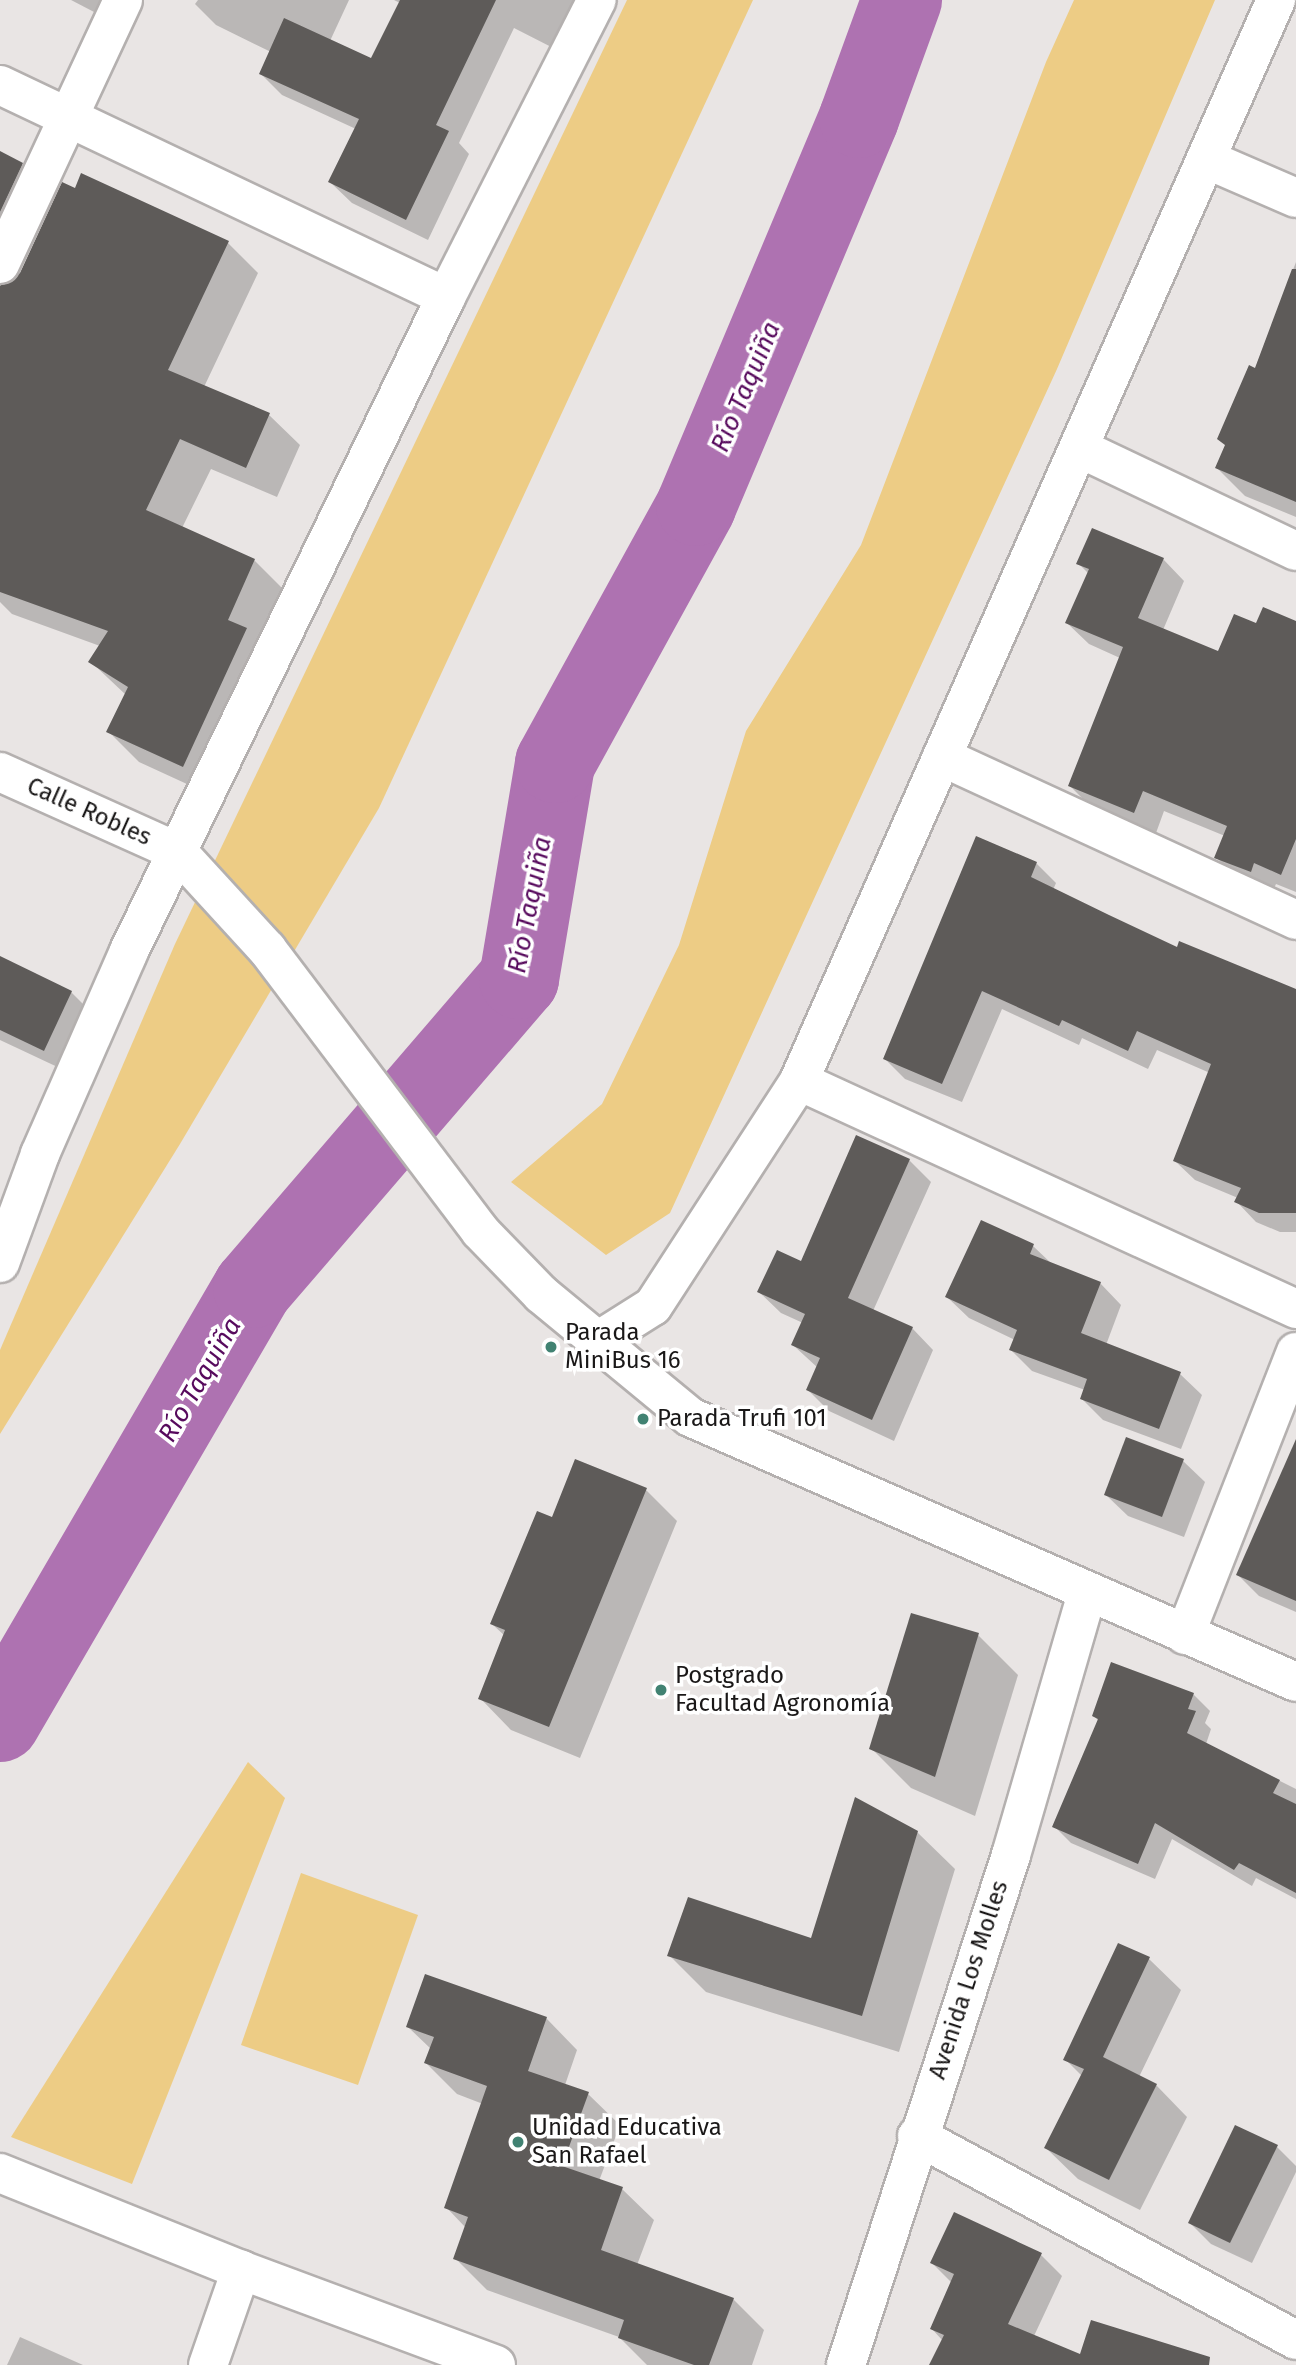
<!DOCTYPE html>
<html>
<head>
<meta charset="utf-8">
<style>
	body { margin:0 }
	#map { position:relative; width:1296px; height:2365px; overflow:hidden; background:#e9e5e4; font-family:"Fira Sans",sans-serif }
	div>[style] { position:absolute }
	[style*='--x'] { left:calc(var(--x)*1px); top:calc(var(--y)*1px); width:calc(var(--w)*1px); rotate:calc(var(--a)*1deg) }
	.green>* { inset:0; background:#edcc85 }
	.shadow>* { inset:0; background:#0003 }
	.river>* { height:80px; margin:-40px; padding:0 40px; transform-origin:40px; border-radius:40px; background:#ae72b1 }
	.building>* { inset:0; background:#5e5b59 }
	.roads { filter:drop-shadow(2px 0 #b4b0af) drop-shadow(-2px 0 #b4b0af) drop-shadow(0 2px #b4b0af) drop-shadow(0 -2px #b4b0af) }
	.minor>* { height:38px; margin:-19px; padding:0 19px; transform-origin:19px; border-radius:19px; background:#fff }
	.dots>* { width:19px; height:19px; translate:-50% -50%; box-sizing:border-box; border:4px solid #fff; border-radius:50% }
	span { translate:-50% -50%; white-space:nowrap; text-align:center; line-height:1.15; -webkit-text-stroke:7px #fff; paint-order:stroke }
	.street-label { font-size:24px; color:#1a1818 }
	.poi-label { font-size:24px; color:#1a1818 }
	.left { translate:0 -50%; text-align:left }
	.water-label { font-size:26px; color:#570a5d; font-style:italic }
</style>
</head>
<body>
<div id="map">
	<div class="green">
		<div style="clip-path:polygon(627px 0,753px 0,379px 808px,180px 1144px,0 1434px,0 1350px,175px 944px)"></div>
		<div style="clip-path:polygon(1074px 0,1215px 0,1057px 369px,670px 1213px,606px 1255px,511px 1182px,602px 1104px,679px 945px,746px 731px,861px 545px,1046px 62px)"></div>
		<div style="clip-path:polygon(248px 1762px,285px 1798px,132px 2184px,11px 2137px)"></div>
		<div style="clip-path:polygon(301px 1873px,418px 1915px,358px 2085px,241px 2045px)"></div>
	</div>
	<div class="shadow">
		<div style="clip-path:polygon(71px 0,134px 0,121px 26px)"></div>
		<div style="clip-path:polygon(198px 0,349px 0,330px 41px,372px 60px,400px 3px,394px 0,589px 0,563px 53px,514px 28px,459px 143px,469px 154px,428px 240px,352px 203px,330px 182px,356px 129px,282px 95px,261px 74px,271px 52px,216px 25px,195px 4px)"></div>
		<div style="clip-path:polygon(0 153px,22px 164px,52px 195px,10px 286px,228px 243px,258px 273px,204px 387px,269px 415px,300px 445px,277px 497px,211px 469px,182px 528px,254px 560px,284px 590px,213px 796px,139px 762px,108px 731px,126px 695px,90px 661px,100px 646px,12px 614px,0 602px)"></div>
		<div style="clip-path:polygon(1296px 262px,1296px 517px,1245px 496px,1217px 468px)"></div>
		<div style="clip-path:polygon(1163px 559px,1184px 581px,1163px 630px,1219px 653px,1257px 626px,1296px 623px,1296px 892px,1276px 884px,1272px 893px,1237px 879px,1216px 857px,1225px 836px,1164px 811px,1156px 833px,1091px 807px,1070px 786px,1120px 658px,1089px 644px,1067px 623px,1089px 574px,1078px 563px)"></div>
		<div style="clip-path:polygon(1036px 863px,1056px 883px,1053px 890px,1178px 949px,1296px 992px,1296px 1232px,1280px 1232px,1256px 1222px,1237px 1202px,1238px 1198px,1195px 1180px,1175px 1161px,1210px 1073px,1157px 1050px,1148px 1069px,1082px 1038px,1079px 1045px,1002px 1009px,962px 1102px,905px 1079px,885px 1059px)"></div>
		<div style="clip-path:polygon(0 958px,71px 992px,93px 1014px,66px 1071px,0 1040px)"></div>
		<div style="clip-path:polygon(857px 1138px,909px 1160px,931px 1182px,873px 1311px,912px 1328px,933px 1350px,894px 1441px,829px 1411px,808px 1390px,818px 1368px,793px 1345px,803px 1323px,781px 1313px,759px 1292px,802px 1264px)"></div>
		<div style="clip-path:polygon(1033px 1246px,1053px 1265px,1100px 1283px,1121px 1305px,1106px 1345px,1180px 1374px,1202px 1395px,1181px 1449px,1103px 1420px,1082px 1399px,1085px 1390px,1032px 1371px,1011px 1350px,1015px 1340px,969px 1318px,947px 1297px)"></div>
		<div style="clip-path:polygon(1183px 1461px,1205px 1482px,1184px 1537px,1128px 1516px,1106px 1495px)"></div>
		<div style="clip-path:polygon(1296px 1470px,1296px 1612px,1259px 1596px,1238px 1575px)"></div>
		<div style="clip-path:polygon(646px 1490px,677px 1521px,580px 1758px,511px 1730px,480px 1698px,505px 1636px,492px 1624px,553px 1519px)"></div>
		<div style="clip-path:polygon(978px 1635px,1018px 1675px,975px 1816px,911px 1788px,871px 1748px)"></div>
		<div style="clip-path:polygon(1193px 1694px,1210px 1711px,1205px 1723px,1211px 1729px,1206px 1744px,1296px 1789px,1296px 1899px,1256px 1878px,1252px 1886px,1172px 1839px,1155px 1879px,1071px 1843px,1054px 1826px,1099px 1721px,1094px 1716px)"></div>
		<div style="clip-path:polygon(917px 1832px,955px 1869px,899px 2052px,706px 1992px,669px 1955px,812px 1941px)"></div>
		<div style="clip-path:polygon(1119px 1945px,1149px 1959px,1181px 1990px,1139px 2077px,1156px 2085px,1187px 2117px,1140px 2210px,1078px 2179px,1046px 2148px,1082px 2076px,1065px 2059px)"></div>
		<div style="clip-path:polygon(546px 2018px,577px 2050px,565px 2085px,588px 2094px,620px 2125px,599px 2181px,622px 2189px,654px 2220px,637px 2265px,733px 2299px,764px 2330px,752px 2365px,647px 2365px,619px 2337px,487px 2290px,456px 2259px,466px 2228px,446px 2207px,483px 2104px,457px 2094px,426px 2063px,431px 2049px,408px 2027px)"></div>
		<div style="clip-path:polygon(1277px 2147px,1296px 2166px,1296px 2172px,1252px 2263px,1211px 2244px,1190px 2223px)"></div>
		<div style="clip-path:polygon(1041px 2255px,1062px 2276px,1034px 2336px,1081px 2357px,1182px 2365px,931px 2365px,943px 2341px,932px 2329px,952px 2283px,932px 2263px)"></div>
		<div style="clip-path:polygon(20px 2337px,83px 2365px,7px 2365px)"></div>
	</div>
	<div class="river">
		<div style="--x:0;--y:1722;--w:502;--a:-59.76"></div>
		<div style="--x:253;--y:1288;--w:408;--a:-49.3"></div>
		<div style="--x:519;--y:979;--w:219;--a:-80.5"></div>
		<div style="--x:555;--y:763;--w:293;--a:-61.2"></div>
		<div style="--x:696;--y:506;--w:421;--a:-67.2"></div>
		<div style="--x:859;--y:118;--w:126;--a:-70"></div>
	</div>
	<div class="building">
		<div style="clip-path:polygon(400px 0,496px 0,436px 125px,449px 131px,406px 220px,328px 182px,359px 119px,259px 74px,284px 18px,371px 58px)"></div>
		<div style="clip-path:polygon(0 151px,23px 163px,0 212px)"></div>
		<div style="clip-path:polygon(81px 173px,229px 241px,168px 370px,270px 413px,246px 468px,180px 439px,146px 510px,255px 559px,228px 620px,247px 628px,183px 767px,106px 732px,128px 687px,88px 662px,108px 631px,0 592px,0 286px,20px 273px,62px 182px,75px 188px)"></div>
		<div style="clip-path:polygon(1292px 269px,1296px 269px,1296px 502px,1215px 468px,1225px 445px,1217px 439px,1249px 365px,1255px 368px)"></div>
		<div style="clip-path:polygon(1092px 528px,1164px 558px,1138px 618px,1218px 651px,1234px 614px,1256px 623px,1263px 607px,1296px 621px,1296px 839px,1281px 875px,1254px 863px,1251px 872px,1214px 858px,1227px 826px,1143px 791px,1134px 813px,1068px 786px,1123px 647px,1065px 623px,1089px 569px,1076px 564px)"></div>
		<div style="clip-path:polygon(976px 836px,1037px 862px,1031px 877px,1109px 915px,1177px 947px,1179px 941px,1296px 989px,1296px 1213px,1259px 1213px,1234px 1202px,1241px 1188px,1173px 1161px,1211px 1064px,1137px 1031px,1128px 1051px,1062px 1020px,1059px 1026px,982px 991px,942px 1084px,883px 1059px)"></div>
		<div style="clip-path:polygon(0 956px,72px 991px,44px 1051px,0 1030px)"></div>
		<div style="clip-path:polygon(856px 1135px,910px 1159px,848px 1298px,913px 1327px,872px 1420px,806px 1390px,820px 1358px,791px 1345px,805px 1314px,757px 1292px,777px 1250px,801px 1261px)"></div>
		<div style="clip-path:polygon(981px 1220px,1034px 1244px,1030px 1254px,1101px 1282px,1081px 1333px,1181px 1372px,1159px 1429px,1080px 1399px,1087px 1379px,1009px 1350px,1017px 1330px,945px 1297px)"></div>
		<div style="clip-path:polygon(1126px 1437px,1184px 1459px,1162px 1517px,1104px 1495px)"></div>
		<div style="clip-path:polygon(1296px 1439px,1296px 1601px,1236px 1575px)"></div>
		<div style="clip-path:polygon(575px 1459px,647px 1488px,549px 1727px,478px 1699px,505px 1630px,490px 1624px,537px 1511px,552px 1517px)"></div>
		<div style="clip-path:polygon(911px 1613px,979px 1633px,935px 1777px,869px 1749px)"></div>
		<div style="clip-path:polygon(1111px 1662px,1194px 1693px,1188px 1709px,1196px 1711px,1187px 1733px,1280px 1780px,1273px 1793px,1296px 1804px,1296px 1893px,1239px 1863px,1234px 1870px,1155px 1823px,1138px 1864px,1052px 1827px,1098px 1719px,1092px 1716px)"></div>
		<div style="clip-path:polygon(855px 1797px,918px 1831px,862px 2016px,667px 1956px,688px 1897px,811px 1938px)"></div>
		<div style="clip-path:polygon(1118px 1943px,1150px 1957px,1103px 2057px,1157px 2084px,1109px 2180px,1044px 2148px,1084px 2069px,1063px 2060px)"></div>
		<div style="clip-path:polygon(425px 1974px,547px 2017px,528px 2071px,589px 2092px,562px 2166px,623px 2187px,601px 2250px,734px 2298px,709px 2365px,694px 2365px,618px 2338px,624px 2320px,453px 2259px,468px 2217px,444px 2208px,487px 2086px,424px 2063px,434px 2037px,406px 2027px)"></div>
		<div style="clip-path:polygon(1235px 2125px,1278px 2145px,1230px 2243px,1188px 2223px)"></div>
		<div style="clip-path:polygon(954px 2212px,1042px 2253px,1008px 2324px,1080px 2354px,1091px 2320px,1210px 2357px,1209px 2365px,929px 2365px,944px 2335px,930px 2329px,954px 2274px,930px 2263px)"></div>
	</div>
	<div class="roads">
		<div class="minor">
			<div style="--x:0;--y:85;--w:494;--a:25.4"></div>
			<div style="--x:1206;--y:159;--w:98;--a:23.4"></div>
			<div style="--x:0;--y:264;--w:291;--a:-65"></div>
			<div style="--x:1079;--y:448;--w:240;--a:25.4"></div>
			<div style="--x:942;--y:757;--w:390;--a:24.7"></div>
			<div style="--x:0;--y:772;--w:195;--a:24.2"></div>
			<div style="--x:178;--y:852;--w:132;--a:47.5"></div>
			<div style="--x:267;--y:949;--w:353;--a:52.9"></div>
			<div style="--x:480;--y:1231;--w:88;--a:45.9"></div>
			<div style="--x:541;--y:1294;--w:193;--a:39.5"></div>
			<div style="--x:690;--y:1417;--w:661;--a:23.62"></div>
			<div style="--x:799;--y:1081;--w:547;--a:24.64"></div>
			<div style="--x:0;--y:1263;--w:116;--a:-69.8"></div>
			<div style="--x:40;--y:1154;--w:222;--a:-66.3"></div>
			<div style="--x:129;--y:951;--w:727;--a:-64.14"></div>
			<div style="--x:446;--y:297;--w:333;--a:-63.1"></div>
			<div style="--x:596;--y:1342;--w:67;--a:-32.3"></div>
			<div style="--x:653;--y:1306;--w:268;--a:-57"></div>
			<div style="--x:799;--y:1081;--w:1182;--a:-66.19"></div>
			<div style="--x:1185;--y:1635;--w:304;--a:-68.6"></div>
			<div style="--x:917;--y:2136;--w:430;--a:28.3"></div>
			<div style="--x:0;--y:2173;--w:260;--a:21.9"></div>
			<div style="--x:241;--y:2270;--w:272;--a:20.4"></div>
			<div style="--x:208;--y:2365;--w:101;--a:-70.8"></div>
			<div style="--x:846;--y:2365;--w:536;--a:-72.07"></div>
			<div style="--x:1011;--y:1855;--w:273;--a:-73.8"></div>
		</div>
	</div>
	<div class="dots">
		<div style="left:551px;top:1347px;background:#418272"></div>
		<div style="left:643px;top:1419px;background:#418272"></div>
		<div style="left:661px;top:1690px;background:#418272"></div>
		<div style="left:518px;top:2142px;background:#418272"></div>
	</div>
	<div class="street-label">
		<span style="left:89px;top:812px;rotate:24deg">Calle Robles</span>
		<span style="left:969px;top:1980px;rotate:-72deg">Avenida Los Molles</span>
	</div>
	<div class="poi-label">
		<span class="left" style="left:565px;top:1347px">Parada<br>MiniBus 16</span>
		<span class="left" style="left:657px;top:1419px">Parada Trufi 101</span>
		<span class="left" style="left:675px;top:1690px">Postgrado<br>Facultad Agronomía</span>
		<span class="left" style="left:532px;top:2142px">Unidad Educativa<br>San Rafael</span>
	</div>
	<div class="water-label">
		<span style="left:746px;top:387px;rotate:-67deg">Río Taquiña</span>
		<span style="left:530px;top:905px;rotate:-79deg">Río Taquiña</span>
		<span style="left:200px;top:1380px;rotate:-60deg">Río Taquiña</span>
	</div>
</div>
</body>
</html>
